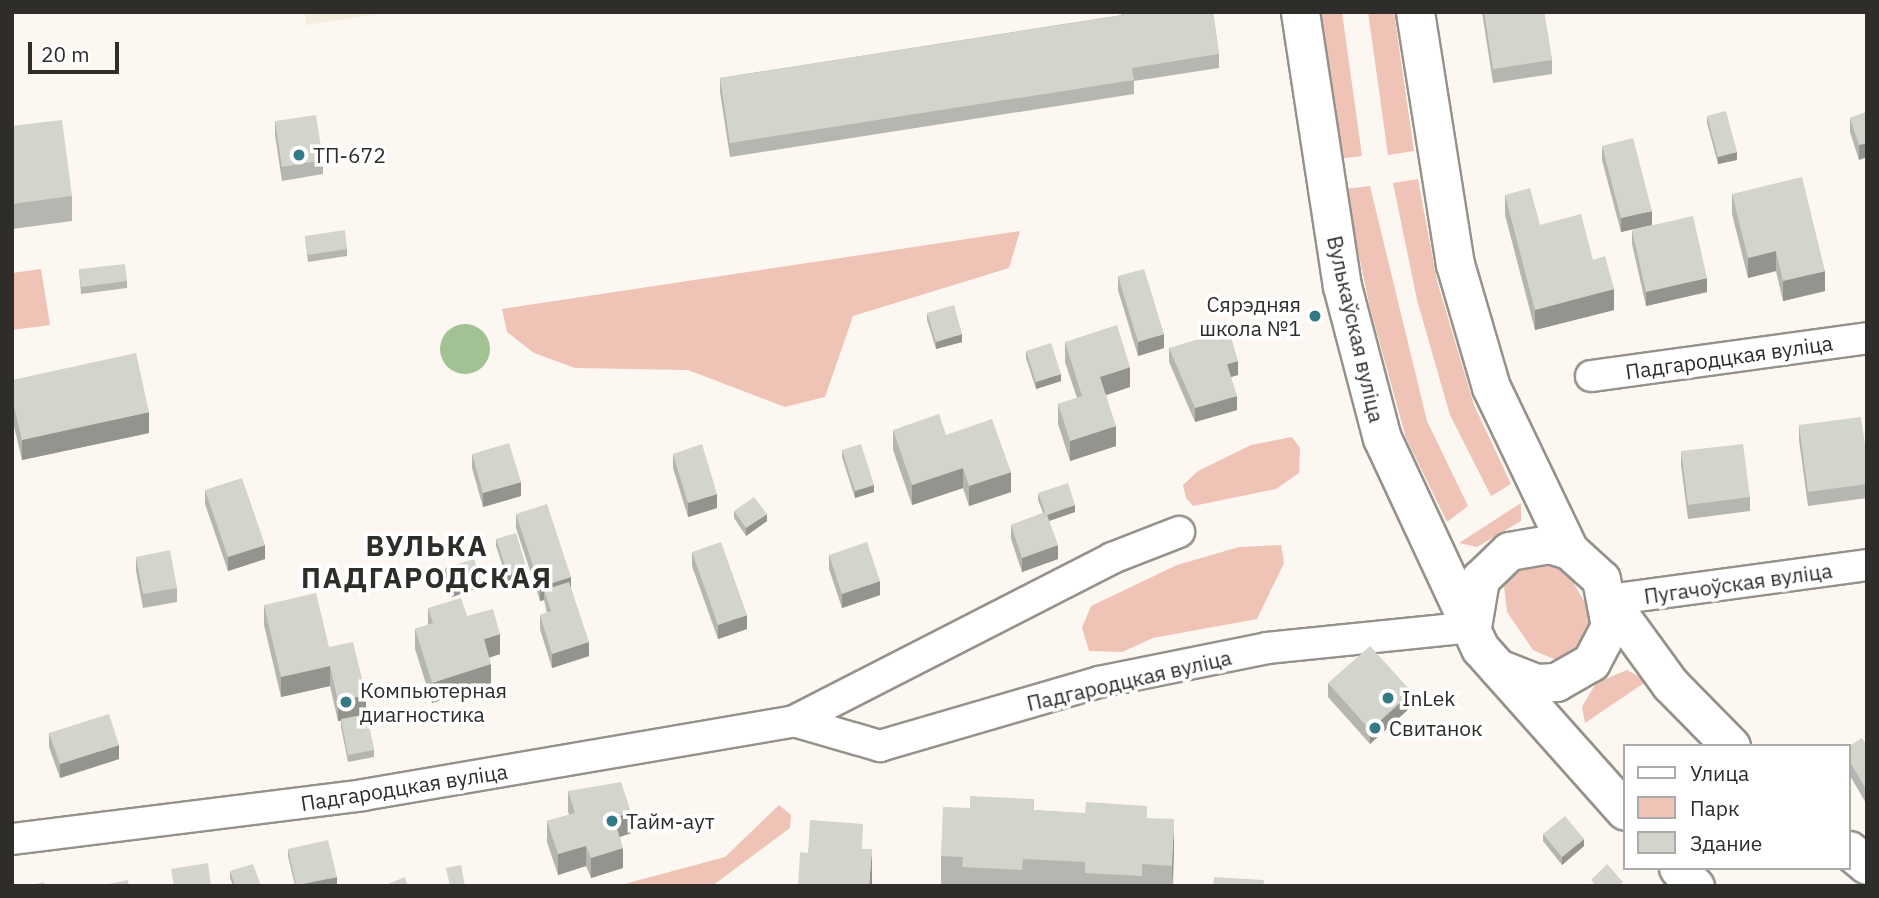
<!DOCTYPE html>
<html>
<head>
<meta charset="utf-8">
<style>
	body { margin:0 }
	#map { position:relative; width:1879px; height:898px; overflow:hidden; background:#fcf8f1; font-family:"IBM Plex Sans",sans-serif }
	div>[style] { position:absolute }
	[style*='--x'] { left:calc(var(--x)*1px); top:calc(var(--y)*1px); width:calc(var(--w)*1px); rotate:calc(var(--a)*1deg) }
	.built>* { inset:0; background:#f3edde }
	.green>* { inset:0; background:#f0c3b7 }
	.water>* { inset:0; background:#a2c294 }
	.round { border-radius:50% }
	.roads { filter:drop-shadow(2px 0 #95928b) drop-shadow(-2px 0 #95928b) drop-shadow(0 2px #95928b) drop-shadow(0 -2px #95928b) }
	.minor>* { height:30px; margin:-15px; padding:0 15px; transform-origin:15px; border-radius:15px; background:#fff }
	.tertiary>* { height:37px; margin:-18.5px; padding:0 18.5px; transform-origin:18.5px; border-radius:18.5px; background:#fff }
	.wall>* { inset:0; background:#b5b6af }
	.shaded-wall>* { inset:0; background:#94948f }
	.building>* { inset:0; background:#d3d4cc }
	.dots>* { width:19px; height:19px; translate:-50% -50%; box-sizing:border-box; border:4px solid #fff; border-radius:50% }
	span { translate:-50% -50%; white-space:nowrap; text-align:center; line-height:1.15; -webkit-text-stroke:7px #fff; paint-order:stroke }
	.poi-label { font-size:21px; color:#2e2d2a }
	.left { translate:0 -50%; text-align:left }
	.right { translate:-100% -50%; text-align:right }
	.street-label { font-size:21px; color:#2e2d2a }
	.district-label { font-size:28px; color:#2e2d2a; font-weight:700; letter-spacing:2px }
	.frame { position:absolute; inset:0; border:14px solid #2e2d2a; pointer-events:none }
	.legend { position:absolute; left:1623px; top:744px; width:228px; height:126px; box-sizing:border-box; background:#fff; border:2px solid #ababaa; margin:0; padding:9px 12px; list-style:none; font-size:21px; color:#2e2d2a }
	.legend li { display:flex; align-items:center; gap:14px; height:35px }
	.legend b { width:35px; border:2px solid #ababaa }
	.scale { position:absolute; left:28px; top:42px; width:91px; height:32px; box-sizing:border-box; border:4px solid #2e2d2a; border-top:0; padding-left:9px; font-size:21px; line-height:24px; white-space:nowrap; color:#2e2d2a; -webkit-text-stroke:5px #fff; paint-order:stroke }
</style>
</head>
<body>
<div id="map">
	<div class="built">
		<div style="clip-path:polygon(305px 12px,392px 12px,306px 25px)"></div>
	</div>
	<div class="green">
		<div style="clip-path:polygon(1317px 12px,1342px 12px,1362px 156px,1338px 159px)"></div>
		<div style="clip-path:polygon(1368px 12px,1394px 12px,1414px 151px,1388px 155px)"></div>
		<div style="clip-path:polygon(1418px 179px,1437px 281px,1474px 405px,1511px 484px,1491px 496px,1450px 415px,1417px 300px,1393px 183px)"></div>
		<div style="clip-path:polygon(1370px 186px,1427px 421px,1468px 506px,1447px 522px,1406px 438px,1370px 308px,1345px 189px)"></div>
		<div style="clip-path:polygon(1020px 231px,1009px 268px,853px 316px,825px 397px,785px 407px,688px 370px,575px 368px,534px 353px,507px 332px,502px 309px)"></div>
		<div style="clip-path:polygon(41px 269px,50px 325px,12px 330px,12px 273px)"></div>
		<div style="clip-path:polygon(1292px 437px,1300px 448px,1299px 473px,1276px 489px,1193px 506px,1186px 498px,1183px 485px,1198px 471px,1251px 445px)"></div>
		<div style="clip-path:polygon(1521px 503px,1521px 521px,1477px 547px,1459px 543px)"></div>
		<div style="clip-path:polygon(1281px 545px,1284px 563px,1257px 619px,1153px 638px,1122px 652px,1089px 651px,1082px 628px,1091px 606px,1177px 565px,1239px 547px)"></div>
		<div style="clip-path:polygon(1538px 558px,1563px 565px,1597px 623px,1576px 659px,1556px 660px,1533px 650px,1507px 612px,1504px 586px,1518px 564px)"></div>
		<div style="clip-path:polygon(1627px 670px,1647px 681px,1585px 723px,1582px 707px,1596px 683px)"></div>
		<div style="clip-path:polygon(779px 805px,791px 815px,790px 828px,712px 886px,617px 886px,725px 857px)"></div>
	</div>
	<div class="water">
		<div class="round" style="left:440px;top:324px;width:50px;height:50px"></div>
	</div>
	<div class="roads">
		<div class="minor">
			<div style="--x:1591;--y:376;--w:279;--a:-7.8"></div>
			<div style="--x:1609;--y:600;--w:260;--a:-7.7"></div>
			<div style="--x:794;--y:721;--w:357;--a:-27.1"></div>
			<div style="--x:1112;--y:558;--w:72;--a:-21.2"></div>
			<div style="--x:12;--y:839;--w:354;--a:-7.1"></div>
			<div style="--x:363;--y:795;--w:437;--a:-9.7"></div>
			<div style="--x:794;--y:721;--w:90;--a:16.2"></div>
			<div style="--x:880;--y:746;--w:228;--a:-16.3"></div>
			<div style="--x:1099;--y:682;--w:171;--a:-11.4"></div>
			<div style="--x:1267;--y:648;--w:206;--a:-5.8"></div>
		</div>
		<div class="tertiary">
			<div style="--x:1300;--y:12;--w:277;--a:81.3"></div>
			<div style="--x:1342;--y:286;--w:157;--a:75.3"></div>
			<div style="--x:1382;--y:438;--w:232;--a:65"></div>
			<div style="--x:1480;--y:648;--w:218;--a:48.3"></div>
			<div style="--x:1415;--y:12;--w:255;--a:81"></div>
			<div style="--x:1455;--y:264;--w:128;--a:73.7"></div>
			<div style="--x:1491;--y:387;--w:181;--a:64.4"></div>
			<div style="--x:1609;--y:600;--w:104;--a:54"></div>
			<div style="--x:1670;--y:684;--w:87;--a:45.5"></div>
			<div style="--x:1472;--y:627;--w:49;--a:-80.5"></div>
			<div style="--x:1480;--y:579;--w:40;--a:-44"></div>
			<div style="--x:1509;--y:551;--w:41;--a:-9.9"></div>
			<div style="--x:1549;--y:544;--w:21;--a:17"></div>
			<div style="--x:1569;--y:550;--w:43;--a:42.2"></div>
			<div style="--x:1601;--y:579;--w:48;--a:79.2"></div>
			<div style="--x:1610;--y:626;--w:41;--a:117.8"></div>
			<div style="--x:1591;--y:662;--w:40;--a:150.3"></div>
			<div style="--x:1556;--y:682;--w:20;--a:177"></div>
			<div style="--x:1536;--y:683;--w:41;--a:-158.5"></div>
			<div style="--x:1849;--y:850;--w:23;--a:40"></div>
			<div style="--x:1678;--y:868;--w:25;--a:47"></div>
		</div>
	</div>
	<div class="wall">
		<div style="clip-path:polygon(1122px 12px,1213px 12px,1219px 54px,1219px 68px,1134px 81px,1134px 94px,730px 157px,720px 92px,720px 78px,1122px 15px)"></div>
		<div style="clip-path:polygon(1482px 12px,1544px 12px,1552px 60px,1552px 74px,1493px 83px)"></div>
		<div style="clip-path:polygon(1867px 112px,1859px 160px,1850px 132px,1850px 118px)"></div>
		<div style="clip-path:polygon(1707px 116px,1737px 160px,1718px 164px,1707px 123px)"></div>
		<div style="clip-path:polygon(275px 121px,323px 160px,323px 174px,282px 181px,275px 135px)"></div>
		<div style="clip-path:polygon(12px 126px,72px 196px,72px 221px,12px 229px)"></div>
		<div style="clip-path:polygon(1602px 146px,1652px 225px,1621px 232px,1602px 160px)"></div>
		<div style="clip-path:polygon(1732px 194px,1825px 291px,1783px 301px,1776px 271px,1748px 278px,1732px 214px)"></div>
		<div style="clip-path:polygon(1505px 195px,1540px 225px,1593px 260px,1614px 310px,1535px 330px,1505px 215px)"></div>
		<div style="clip-path:polygon(1632px 230px,1707px 292px,1646px 306px,1632px 244px)"></div>
		<div style="clip-path:polygon(305px 236px,347px 249px,347px 256px,308px 262px)"></div>
		<div style="clip-path:polygon(79px 269px,127px 281px,127px 288px,81px 294px)"></div>
		<div style="clip-path:polygon(1118px 276px,1164px 348px,1138px 356px,1118px 290px)"></div>
		<div style="clip-path:polygon(927px 313px,962px 342px,936px 349px,927px 320px)"></div>
		<div style="clip-path:polygon(1065px 342px,1130px 387px,1106px 395px,1116px 446px,1070px 461px,1058px 424px,1058px 404px,1077px 398px,1065px 362px)"></div>
		<div style="clip-path:polygon(1169px 348px,1238px 375px,1231px 377px,1237px 410px,1195px 422px,1169px 362px)"></div>
		<div style="clip-path:polygon(1026px 351px,1061px 381px,1036px 389px,1026px 358px)"></div>
		<div style="clip-path:polygon(12px 380px,149px 433px,22px 460px,12px 418px)"></div>
		<div style="clip-path:polygon(1799px 425px,1867px 458px,1867px 498px,1808px 506px,1799px 440px)"></div>
		<div style="clip-path:polygon(893px 430px,946px 435px,1011px 492px,969px 506px,963px 488px,912px 505px,893px 450px)"></div>
		<div style="clip-path:polygon(842px 450px,874px 492px,855px 498px,842px 457px)"></div>
		<div style="clip-path:polygon(1681px 451px,1750px 497px,1750px 511px,1688px 519px,1681px 465px)"></div>
		<div style="clip-path:polygon(472px 454px,521px 496px,483px 507px,472px 468px)"></div>
		<div style="clip-path:polygon(673px 454px,717px 508px,688px 517px,673px 468px)"></div>
		<div style="clip-path:polygon(205px 490px,265px 559px,228px 571px,205px 504px)"></div>
		<div style="clip-path:polygon(1038px 493px,1075px 512px,1049px 521px,1058px 559px,1022px 572px,1011px 539px,1011px 525px,1043px 513px,1038px 500px)"></div>
		<div style="clip-path:polygon(734px 511px,767px 521px,746px 536px,734px 518px)"></div>
		<div style="clip-path:polygon(516px 514px,571px 588px,589px 656px,552px 668px,540px 629px,540px 615px,547px 613px,544px 600px,540px 601px,516px 528px)"></div>
		<div style="clip-path:polygon(496px 539px,527px 576px,508px 582px,496px 546px)"></div>
		<div style="clip-path:polygon(692px 552px,747px 629px,718px 639px,692px 566px)"></div>
		<div style="clip-path:polygon(829px 555px,880px 595px,842px 608px,829px 569px)"></div>
		<div style="clip-path:polygon(136px 557px,177px 588px,177px 602px,143px 608px,136px 571px)"></div>
		<div style="clip-path:polygon(445px 568px,481px 587px,452px 597px,445px 575px)"></div>
		<div style="clip-path:polygon(264px 605px,329px 647px,366px 714px,374px 750px,374px 757px,348px 762px,341px 727px,341px 721px,338px 721px,330px 686px,281px 697px,264px 625px)"></div>
		<div style="clip-path:polygon(428px 608px,500px 654px,489px 658px,491px 684px,432px 703px,415px 649px,415px 629px,428px 625px)"></div>
		<div style="clip-path:polygon(1328px 683px,1412px 706px,1370px 744px,1328px 697px)"></div>
		<div style="clip-path:polygon(49px 733px,119px 759px,60px 778px,49px 747px)"></div>
		<div style="clip-path:polygon(1849px 746px,1867px 746px,1867px 805px,1849px 774px)"></div>
		<div style="clip-path:polygon(568px 791px,631px 833px,620px 837px,623px 868px,591px 878px,586px 866px,558px 875px,547px 842px,547px 821px,569px 815px,568px 811px)"></div>
		<div style="clip-path:polygon(970px 808px,1034px 810px,1147px 818px,1174px 853px,1173px 886px,941px 886px,941px 856px)"></div>
		<div style="clip-path:polygon(1543px 834px,1584px 846px,1562px 865px,1543px 841px)"></div>
		<div style="clip-path:polygon(288px 849px,337px 884px,328px 886px,295px 886px,288px 856px)"></div>
		<div style="clip-path:polygon(230px 871px,261px 886px,233px 886px,230px 878px)"></div>
	</div>
	<div class="shaded-wall">
		<div style="clip-path:polygon(1867px 143px,1867px 157px,1859px 160px,1859px 145px)"></div>
		<div style="clip-path:polygon(1737px 152px,1737px 160px,1718px 164px,1718px 157px)"></div>
		<div style="clip-path:polygon(1652px 211px,1652px 225px,1621px 232px,1621px 218px)"></div>
		<div style="clip-path:polygon(1776px 251px,1776px 271px,1748px 278px,1748px 258px)"></div>
		<div style="clip-path:polygon(1825px 271px,1825px 291px,1783px 301px,1783px 281px)"></div>
		<div style="clip-path:polygon(1707px 278px,1707px 292px,1646px 306px,1646px 292px)"></div>
		<div style="clip-path:polygon(1614px 289px,1614px 310px,1535px 330px,1535px 310px)"></div>
		<div style="clip-path:polygon(962px 334px,962px 342px,936px 349px,936px 342px)"></div>
		<div style="clip-path:polygon(1164px 334px,1164px 348px,1138px 356px,1138px 342px)"></div>
		<div style="clip-path:polygon(1238px 361px,1238px 375px,1227px 378px,1227px 364px)"></div>
		<div style="clip-path:polygon(1130px 367px,1130px 387px,1100px 397px,1100px 377px)"></div>
		<div style="clip-path:polygon(1061px 374px,1061px 381px,1036px 389px,1036px 382px)"></div>
		<div style="clip-path:polygon(1237px 396px,1237px 410px,1195px 422px,1195px 408px)"></div>
		<div style="clip-path:polygon(149px 412px,149px 433px,22px 460px,22px 440px)"></div>
		<div style="clip-path:polygon(1116px 426px,1116px 446px,1070px 461px,1070px 441px)"></div>
		<div style="clip-path:polygon(963px 468px,963px 488px,912px 505px,912px 485px)"></div>
		<div style="clip-path:polygon(1011px 472px,1011px 492px,969px 506px,969px 486px)"></div>
		<div style="clip-path:polygon(521px 482px,521px 496px,483px 507px,483px 493px)"></div>
		<div style="clip-path:polygon(874px 485px,874px 492px,855px 498px,855px 491px)"></div>
		<div style="clip-path:polygon(717px 494px,717px 508px,688px 517px,688px 503px)"></div>
		<div style="clip-path:polygon(1075px 505px,1075px 512px,1046px 522px,1046px 515px)"></div>
		<div style="clip-path:polygon(767px 514px,767px 521px,746px 536px,746px 528px)"></div>
		<div style="clip-path:polygon(265px 545px,265px 559px,228px 571px,228px 557px)"></div>
		<div style="clip-path:polygon(1058px 545px,1058px 559px,1022px 572px,1022px 558px)"></div>
		<div style="clip-path:polygon(527px 569px,527px 576px,508px 582px,508px 575px)"></div>
		<div style="clip-path:polygon(571px 577px,571px 591px,544px 590px,544px 600px,540px 601px,540px 587px)"></div>
		<div style="clip-path:polygon(481px 580px,481px 587px,452px 597px,452px 590px)"></div>
		<div style="clip-path:polygon(880px 581px,880px 595px,842px 608px,842px 594px)"></div>
		<div style="clip-path:polygon(747px 615px,747px 629px,718px 639px,718px 625px)"></div>
		<div style="clip-path:polygon(500px 634px,500px 654px,484px 659px,484px 639px)"></div>
		<div style="clip-path:polygon(589px 642px,589px 656px,552px 668px,552px 654px)"></div>
		<div style="clip-path:polygon(491px 664px,491px 684px,432px 703px,432px 683px)"></div>
		<div style="clip-path:polygon(330px 666px,330px 686px,281px 697px,281px 677px)"></div>
		<div style="clip-path:polygon(1412px 692px,1412px 706px,1370px 744px,1370px 730px)"></div>
		<div style="clip-path:polygon(366px 695px,366px 715px,338px 721px,338px 701px)"></div>
		<div style="clip-path:polygon(119px 745px,119px 759px,60px 778px,60px 764px)"></div>
		<div style="clip-path:polygon(631px 812px,631px 833px,614px 839px,614px 818px)"></div>
		<div style="clip-path:polygon(1174px 819px,1174px 853px,1172px 886px,1172px 866px)"></div>
		<div style="clip-path:polygon(1584px 839px,1584px 846px,1562px 865px,1562px 857px)"></div>
		<div style="clip-path:polygon(586px 846px,586px 866px,558px 875px,558px 854px)"></div>
		<div style="clip-path:polygon(623px 848px,623px 868px,591px 878px,591px 858px)"></div>
		<div style="clip-path:polygon(872px 849px,872px 886px,869px 886px)"></div>
		<div style="clip-path:polygon(337px 877px,337px 884px,328px 886px,296px 886px)"></div>
	</div>
	<div class="building">
		<div style="clip-path:polygon(1124px 12px,1213px 12px,1219px 54px,1132px 68px,1134px 80px,730px 143px,720px 78px,1124px 15px)"></div>
		<div style="clip-path:polygon(1484px 12px,1544px 12px,1552px 60px,1493px 69px)"></div>
		<div style="clip-path:polygon(1726px 111px,1737px 152px,1718px 157px,1707px 116px)"></div>
		<div style="clip-path:polygon(1867px 112px,1867px 143px,1859px 145px,1850px 118px)"></div>
		<div style="clip-path:polygon(316px 115px,323px 160px,282px 167px,275px 121px)"></div>
		<div style="clip-path:polygon(62px 120px,72px 196px,12px 204px,12px 126px)"></div>
		<div style="clip-path:polygon(1633px 138px,1652px 211px,1621px 218px,1602px 146px)"></div>
		<div style="clip-path:polygon(1802px 177px,1825px 271px,1783px 281px,1776px 251px,1748px 258px,1732px 194px)"></div>
		<div style="clip-path:polygon(1530px 188px,1540px 225px,1581px 214px,1593px 260px,1605px 256px,1614px 289px,1535px 310px,1505px 195px)"></div>
		<div style="clip-path:polygon(1693px 216px,1707px 278px,1646px 292px,1632px 230px)"></div>
		<div style="clip-path:polygon(345px 230px,347px 249px,308px 255px,305px 236px)"></div>
		<div style="clip-path:polygon(125px 264px,127px 281px,81px 287px,79px 269px)"></div>
		<div style="clip-path:polygon(1144px 269px,1164px 334px,1138px 342px,1118px 276px)"></div>
		<div style="clip-path:polygon(954px 305px,962px 334px,936px 342px,927px 313px)"></div>
		<div style="clip-path:polygon(1117px 325px,1130px 367px,1100px 377px,1116px 426px,1070px 441px,1058px 404px,1082px 396px,1065px 342px)"></div>
		<div style="clip-path:polygon(1229px 330px,1238px 361px,1227px 364px,1237px 396px,1195px 408px,1169px 348px)"></div>
		<div style="clip-path:polygon(1051px 343px,1061px 374px,1036px 382px,1026px 351px)"></div>
		<div style="clip-path:polygon(136px 353px,149px 412px,22px 440px,12px 398px,12px 380px)"></div>
		<div style="clip-path:polygon(939px 414px,946px 435px,992px 419px,1011px 472px,969px 486px,963px 468px,912px 485px,893px 430px)"></div>
		<div style="clip-path:polygon(1861px 417px,1867px 458px,1867px 484px,1808px 492px,1799px 425px)"></div>
		<div style="clip-path:polygon(509px 443px,521px 482px,483px 493px,472px 454px)"></div>
		<div style="clip-path:polygon(702px 444px,717px 494px,688px 503px,673px 454px)"></div>
		<div style="clip-path:polygon(861px 444px,874px 485px,855px 491px,842px 450px)"></div>
		<div style="clip-path:polygon(1743px 444px,1750px 497px,1688px 505px,1681px 451px)"></div>
		<div style="clip-path:polygon(242px 478px,265px 545px,228px 557px,205px 490px)"></div>
		<div style="clip-path:polygon(1068px 483px,1075px 505px,1047px 515px,1046px 512px,1045px 512px,1038px 493px)"></div>
		<div style="clip-path:polygon(754px 497px,767px 514px,746px 528px,734px 511px)"></div>
		<div style="clip-path:polygon(547px 504px,571px 577px,540px 587px,516px 514px)"></div>
		<div style="clip-path:polygon(1046px 512px,1058px 545px,1022px 558px,1011px 525px)"></div>
		<div style="clip-path:polygon(516px 533px,527px 569px,508px 575px,496px 539px)"></div>
		<div style="clip-path:polygon(721px 542px,747px 615px,718px 625px,692px 552px)"></div>
		<div style="clip-path:polygon(867px 542px,880px 581px,842px 594px,829px 555px)"></div>
		<div style="clip-path:polygon(170px 550px,177px 588px,143px 594px,136px 557px)"></div>
		<div style="clip-path:polygon(474px 559px,481px 580px,452px 590px,445px 568px)"></div>
		<div style="clip-path:polygon(569px 582px,589px 642px,552px 654px,540px 615px,551px 611px,544px 590px)"></div>
		<div style="clip-path:polygon(316px 593px,329px 647px,353px 642px,366px 695px,338px 701px,330px 666px,281px 677px,264px 605px)"></div>
		<div style="clip-path:polygon(461px 598px,467px 616px,493px 609px,500px 634px,484px 639px,491px 664px,432px 683px,415px 629px,433px 623px,428px 608px)"></div>
		<div style="clip-path:polygon(1370px 646px,1412px 692px,1370px 730px,1328px 683px)"></div>
		<div style="clip-path:polygon(109px 714px,119px 745px,60px 764px,49px 733px)"></div>
		<div style="clip-path:polygon(367px 714px,374px 750px,348px 755px,341px 719px)"></div>
		<div style="clip-path:polygon(1862px 738px,1867px 746px,1867px 791px,1849px 760px,1849px 746px)"></div>
		<div style="clip-path:polygon(621px 782px,631px 812px,614px 818px,623px 848px,591px 858px,586px 846px,558px 854px,547px 821px,575px 813px,568px 791px)"></div>
		<div style="clip-path:polygon(970px 796px,1034px 799px,1034px 810px,1085px 813px,1086px 802px,1147px 806px,1147px 818px,1174px 819px,1172px 866px,1142px 864px,1142px 876px,1085px 873px,1085px 862px,1023px 859px,1022px 870px,962px 867px,963px 857px,941px 856px,943px 807px,970px 808px)"></div>
		<div style="clip-path:polygon(1565px 816px,1584px 839px,1562px 857px,1543px 834px)"></div>
		<div style="clip-path:polygon(810px 820px,863px 824px,862px 849px,872px 849px,869px 886px,798px 886px,800px 852px,808px 853px)"></div>
		<div style="clip-path:polygon(328px 840px,337px 877px,296px 885px,288px 849px)"></div>
		<div style="clip-path:polygon(208px 863px,211px 886px,174px 886px,171px 869px)"></div>
		<div style="clip-path:polygon(253px 864px,261px 886px,235px 886px,230px 871px)"></div>
		<div style="clip-path:polygon(1607px 864px,1623px 882px,1618px 886px,1596px 886px,1591px 880px)"></div>
		<div style="clip-path:polygon(461px 865px,465px 886px,450px 886px,446px 868px)"></div>
		<div style="clip-path:polygon(405px 877px,408px 886px,383px 886px)"></div>
		<div style="clip-path:polygon(1214px 877px,1264px 880px,1263px 886px,1213px 886px)"></div>
		<div style="clip-path:polygon(128px 880px,129px 886px,98px 886px)"></div>
		<div style="clip-path:polygon(44px 882px,45px 886px,27px 886px)"></div>
	</div>
	<div class="dots">
		<div style="left:299px;top:155px;background:#347986"></div>
		<div style="left:1315px;top:316px;background:#347986"></div>
		<div style="left:1388px;top:698px;background:#347986"></div>
		<div style="left:346px;top:702px;background:#347986"></div>
		<div style="left:1375px;top:728px;background:#347986"></div>
		<div style="left:612px;top:821px;background:#347986"></div>
	</div>
	<div class="poi-label">
		<span class="left" style="left:313px;top:155px">ТП-672</span>
		<span class="right" style="left:1301px;top:316px">Сярэдняя<br>школа №1</span>
		<span class="left" style="left:360px;top:702px">Компьютерная<br>диагностика</span>
		<span class="left" style="left:1402px;top:698px">InLek</span>
		<span class="left" style="left:1389px;top:728px">Свитанок</span>
		<span class="left" style="left:626px;top:821px">Тайм-аут</span>
	</div>
	<div class="street-label">
		<span style="left:1356px;top:329px;rotate:77deg">Вулькаўская вуліца</span>
		<span style="left:1729px;top:357px;rotate:-8deg">Падгародцкая вуліца</span>
		<span style="left:1738px;top:583px;rotate:-8deg">Пугачоўская вуліца</span>
		<span style="left:1129px;top:680px;rotate:-13deg">Падгародцкая вуліца</span>
		<span style="left:404px;top:787px;rotate:-9deg">Падгародцкая вуліца</span>
	</div>
	<div class="district-label">
		<span style="left:427px;top:562px">ВУЛЬКА<br>ПАДГАРОДСКАЯ</span>
	</div>
	<div class="frame"></div>
	<ul class="legend">
	<li><b style="height:9px;background:#fff"></b>Улица</li>
	<li><b style="height:19px;background:#f0c3b7"></b>Парк</li>
	<li><b style="height:19px;background:#d3d4cc"></b>Здание</li>
	</ul>
	<div class="scale">20 m</div>
</div>
</body>
</html>
